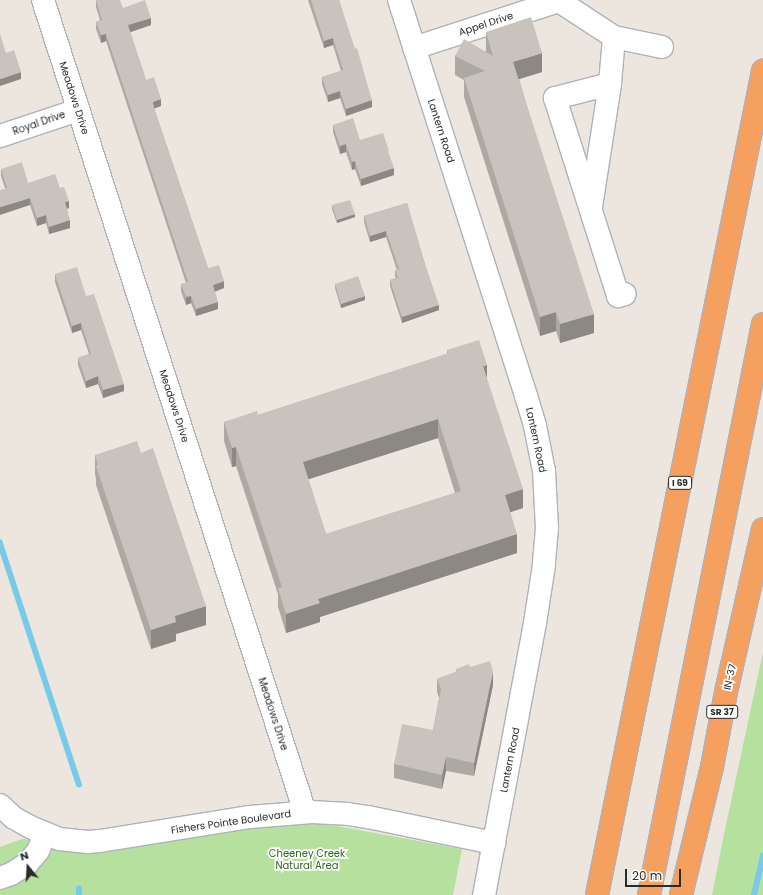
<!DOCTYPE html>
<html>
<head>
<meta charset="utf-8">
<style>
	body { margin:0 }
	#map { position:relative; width:763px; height:895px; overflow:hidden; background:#ece6de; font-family:Poppins,sans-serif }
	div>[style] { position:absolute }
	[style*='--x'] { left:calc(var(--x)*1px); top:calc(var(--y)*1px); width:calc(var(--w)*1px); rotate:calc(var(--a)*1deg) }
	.green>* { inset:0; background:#b5e09e }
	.stream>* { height:5.5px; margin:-2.75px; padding:0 2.75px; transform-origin:2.75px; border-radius:2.75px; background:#77cbe9 }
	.roads { filter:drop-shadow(1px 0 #afb1bb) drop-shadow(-1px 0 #afb1bb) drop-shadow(0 1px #afb1bb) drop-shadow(0 -1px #afb1bb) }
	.minor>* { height:22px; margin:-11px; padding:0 11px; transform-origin:11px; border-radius:11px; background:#fff }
	.highway>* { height:22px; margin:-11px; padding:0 11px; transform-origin:11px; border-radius:11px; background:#f6a05f }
	.wall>* { inset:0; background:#aca9a3 }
	.shaded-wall>* { inset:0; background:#8c8984 }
	.building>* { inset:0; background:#c8c4bd }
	span { translate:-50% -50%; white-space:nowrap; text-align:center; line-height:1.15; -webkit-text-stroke:3.5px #fff; paint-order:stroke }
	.shield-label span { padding:1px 3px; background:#fff; border:1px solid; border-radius:3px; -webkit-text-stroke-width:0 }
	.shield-label { font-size:9px; color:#2b2b2b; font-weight:700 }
	.street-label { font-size:10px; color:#2b2b2b }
	.park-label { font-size:10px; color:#2d661e }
	.north { position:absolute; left:8px; top:847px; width:40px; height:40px; -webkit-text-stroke:3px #fff; paint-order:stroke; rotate:342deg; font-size:11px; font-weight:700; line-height:16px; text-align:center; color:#2b2b2b }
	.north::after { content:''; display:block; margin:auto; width:14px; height:18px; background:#2b2b2b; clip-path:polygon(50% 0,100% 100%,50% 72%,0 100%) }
	.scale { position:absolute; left:625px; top:869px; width:56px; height:18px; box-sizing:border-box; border:2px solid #2b2b2b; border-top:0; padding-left:5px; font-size:12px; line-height:14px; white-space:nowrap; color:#2b2b2b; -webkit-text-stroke:3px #fff; paint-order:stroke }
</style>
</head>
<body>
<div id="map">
	<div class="green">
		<div style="clip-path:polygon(763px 652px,763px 895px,712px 895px,723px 839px)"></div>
		<div style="clip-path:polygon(315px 822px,462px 849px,453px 895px,0 895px,0 847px,22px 839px,108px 850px,248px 826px)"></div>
	</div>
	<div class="stream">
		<div style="--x:0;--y:542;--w:255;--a:71.9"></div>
		<div style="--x:79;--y:895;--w:6;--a:-90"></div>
		<div style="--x:754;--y:895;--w:40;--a:-77"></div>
	</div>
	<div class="roads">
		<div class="minor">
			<div style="--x:43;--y:0;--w:853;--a:72.12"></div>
			<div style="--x:399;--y:0;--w:416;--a:72.2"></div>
			<div style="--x:526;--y:396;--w:31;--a:73"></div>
			<div style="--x:535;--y:426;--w:46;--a:78.7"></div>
			<div style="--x:544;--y:471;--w:57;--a:87"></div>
			<div style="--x:547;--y:528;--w:37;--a:95"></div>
			<div style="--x:544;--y:565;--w:59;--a:98.8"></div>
			<div style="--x:535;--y:623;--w:277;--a:100.6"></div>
			<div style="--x:614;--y:37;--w:47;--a:94.9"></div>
			<div style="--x:610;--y:84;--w:57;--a:165.7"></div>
			<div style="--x:555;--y:98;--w:208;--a:72.3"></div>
			<div style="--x:618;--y:296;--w:7;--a:-16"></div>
			<div style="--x:414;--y:48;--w:152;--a:-18"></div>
			<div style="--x:559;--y:1;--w:66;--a:33.2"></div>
			<div style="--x:614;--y:37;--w:49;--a:11.8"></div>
			<div style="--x:0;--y:136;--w:82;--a:-18.4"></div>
			<div style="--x:591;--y:207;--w:124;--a:-81.2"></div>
			<div style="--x:0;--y:805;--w:19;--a:43"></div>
			<div style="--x:14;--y:818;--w:18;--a:29"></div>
			<div style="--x:30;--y:827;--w:31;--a:22"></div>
			<div style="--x:59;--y:839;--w:29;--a:6"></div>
			<div style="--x:88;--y:842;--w:12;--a:-5"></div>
			<div style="--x:100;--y:841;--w:152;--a:-9.1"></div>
			<div style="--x:250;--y:817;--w:62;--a:-4.6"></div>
			<div style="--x:312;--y:812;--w:36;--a:3"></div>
			<div style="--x:348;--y:814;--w:20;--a:9"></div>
			<div style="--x:368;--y:817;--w:129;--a:11.7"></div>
			<div style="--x:0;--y:878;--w:12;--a:-20"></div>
			<div style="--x:11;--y:874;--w:19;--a:-32"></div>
			<div style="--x:27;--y:864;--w:17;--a:-50"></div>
			<div style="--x:38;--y:851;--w:18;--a:-68"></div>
		</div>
		<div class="highway">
			<div style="--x:597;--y:895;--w:841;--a:-78.61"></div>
			<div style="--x:649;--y:895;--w:582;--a:-78.71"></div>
			<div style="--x:681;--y:895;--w:132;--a:-76.4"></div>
			<div style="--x:712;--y:767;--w:76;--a:-79.4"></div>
			<div style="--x:726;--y:692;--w:167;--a:-77.2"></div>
		</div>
	</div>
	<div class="wall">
		<div style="clip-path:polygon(96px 0,123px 8px,151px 25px,130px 32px,146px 80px,161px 106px,154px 108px,208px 268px,224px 288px,215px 292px,218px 309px,196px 316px,191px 303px,186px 305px,181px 291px,181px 284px,186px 283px,106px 41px,101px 43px,96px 29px,96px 22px,100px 20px,96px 7px)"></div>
		<div style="clip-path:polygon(308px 0,339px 0,372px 107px,346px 116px,340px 98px,328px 102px,322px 84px,322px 77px,341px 71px,333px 45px,324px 48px)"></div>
		<div style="clip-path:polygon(486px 32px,542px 72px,519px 79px,594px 333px,560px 343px,556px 331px,540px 336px,464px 97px,464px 80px,455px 75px,455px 56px,486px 51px)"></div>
		<div style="clip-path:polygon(333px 125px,360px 140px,389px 155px,394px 175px,361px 186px,355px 169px,352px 170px,346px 152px,340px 154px,333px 132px)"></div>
		<div style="clip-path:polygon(1px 169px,28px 183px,60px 188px,69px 208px,67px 209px,70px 228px,49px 234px,46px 223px,37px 226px,30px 205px,5px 188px,1px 176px)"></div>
		<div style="clip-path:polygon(407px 203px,424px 261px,439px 310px,402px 323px,390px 286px,390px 280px,396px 278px,395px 276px,395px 270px,397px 270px,386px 237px,370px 242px,364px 222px,364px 216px)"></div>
		<div style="clip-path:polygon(332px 205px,355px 217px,337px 223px,332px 209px)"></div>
		<div style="clip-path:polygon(55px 274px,86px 296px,124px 391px,103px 398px,98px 384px,86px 388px,78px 365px,78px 358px,89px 354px,81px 330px,72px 333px,55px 282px)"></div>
		<div style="clip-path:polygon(335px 284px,365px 300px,341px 308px,335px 288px)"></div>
		<div style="clip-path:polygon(evenodd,447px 350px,487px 379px,523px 508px,510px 512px,517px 553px,320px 617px,320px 622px,286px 633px,278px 607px,278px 594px,236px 466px,232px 467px,224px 441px,224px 422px,258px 415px,447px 354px,447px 350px,438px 438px,455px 493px,326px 534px,308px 479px,438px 438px)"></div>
		<div style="clip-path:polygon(141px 453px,206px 625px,176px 634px,176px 641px,151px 649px,96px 485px,96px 479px,95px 474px,95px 455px)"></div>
		<div style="clip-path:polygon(470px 667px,493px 685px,474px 776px,446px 771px,442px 789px,394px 778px,394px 764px,433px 730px,439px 698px,437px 692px,437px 679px,456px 672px,456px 669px)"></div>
	</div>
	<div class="shaded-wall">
		<div style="clip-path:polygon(151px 18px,151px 25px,128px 33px,128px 25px)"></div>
		<div style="clip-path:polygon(106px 34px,106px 41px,101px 43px,101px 35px)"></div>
		<div style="clip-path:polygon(333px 38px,333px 45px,324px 48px,324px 41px)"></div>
		<div style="clip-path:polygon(542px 53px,542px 72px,513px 81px,513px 62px)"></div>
		<div style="clip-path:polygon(21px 72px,21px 79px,0 86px,0 79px)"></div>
		<div style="clip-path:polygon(340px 91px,340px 98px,328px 102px,328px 95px)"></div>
		<div style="clip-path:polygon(161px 99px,161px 106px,153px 109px,153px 102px)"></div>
		<div style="clip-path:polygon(372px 100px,372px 107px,346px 116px,346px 109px)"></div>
		<div style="clip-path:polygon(346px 144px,346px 152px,340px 154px,340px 146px)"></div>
		<div style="clip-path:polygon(355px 161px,355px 169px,352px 170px,352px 162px)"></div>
		<div style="clip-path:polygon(394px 168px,394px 175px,361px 186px,361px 179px)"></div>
		<div style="clip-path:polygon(30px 198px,30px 205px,0 215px,0 207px)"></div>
		<div style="clip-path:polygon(69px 201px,69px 208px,65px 209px,65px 202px)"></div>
		<div style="clip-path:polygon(355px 214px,355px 217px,337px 223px,337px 220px)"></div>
		<div style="clip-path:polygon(46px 215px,46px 223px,37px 226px,37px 218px)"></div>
		<div style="clip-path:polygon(70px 220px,70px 228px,49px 234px,49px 227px)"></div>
		<div style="clip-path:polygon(386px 231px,386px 237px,370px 242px,370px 236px)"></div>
		<div style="clip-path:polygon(224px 281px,224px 288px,213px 292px,213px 285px)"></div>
		<div style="clip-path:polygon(191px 296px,191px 303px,186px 305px,186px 297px)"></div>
		<div style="clip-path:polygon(365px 296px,365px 300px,341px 308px,341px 304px)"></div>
		<div style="clip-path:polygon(218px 302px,218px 309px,196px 316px,196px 309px)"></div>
		<div style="clip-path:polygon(439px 305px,439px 310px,402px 323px,402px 317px)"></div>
		<div style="clip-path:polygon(556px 312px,556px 331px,540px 336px,540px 317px)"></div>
		<div style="clip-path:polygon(594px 314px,594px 333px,560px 343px,560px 324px)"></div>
		<div style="clip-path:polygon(81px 323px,81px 330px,72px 333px,72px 326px)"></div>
		<div style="clip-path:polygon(487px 365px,487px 384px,483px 366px)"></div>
		<div style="clip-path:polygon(98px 376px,98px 384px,86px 388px,86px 381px)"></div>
		<div style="clip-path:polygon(124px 384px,124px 391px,103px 398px,103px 390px)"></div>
		<div style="clip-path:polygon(438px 419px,438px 438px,303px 481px,303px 462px)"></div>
		<div style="clip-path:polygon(236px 447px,236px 466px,232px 467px,232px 448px)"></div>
		<div style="clip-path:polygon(523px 489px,523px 508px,505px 514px,505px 495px)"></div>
		<div style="clip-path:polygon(517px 534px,517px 553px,320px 617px,320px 622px,286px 633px,286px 614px,318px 599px)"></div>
		<div style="clip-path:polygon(206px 606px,206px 625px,176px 634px,176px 641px,151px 649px,151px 630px,175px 616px)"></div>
		<div style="clip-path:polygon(493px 671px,493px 685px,474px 776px,474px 763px)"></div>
		<div style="clip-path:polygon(446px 757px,446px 771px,442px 789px,442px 775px)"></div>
	</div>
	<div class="building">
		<div style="clip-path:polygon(96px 0,120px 0,123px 8px,145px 0,151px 18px,128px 25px,146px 80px,154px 77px,161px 99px,153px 102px,154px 108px,208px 268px,219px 265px,224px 281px,213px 285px,218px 302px,196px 309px,191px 296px,186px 297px,181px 284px,188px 282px,106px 34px,101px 35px,96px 22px,102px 20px)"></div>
		<div style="clip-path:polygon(311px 0,339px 0,355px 49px,357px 48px,372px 100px,346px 109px,340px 91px,328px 95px,322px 77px,343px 70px,333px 38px,324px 41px)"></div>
		<div style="clip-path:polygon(531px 17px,542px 53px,513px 62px,594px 314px,560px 324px,556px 312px,540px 317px,464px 78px,485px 71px,455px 56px,464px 39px,493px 56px,486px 32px)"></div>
		<div style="clip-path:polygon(0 34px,6px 53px,14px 50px,21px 72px,0 79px)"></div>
		<div style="clip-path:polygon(353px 118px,360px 140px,383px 133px,389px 151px,388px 151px,394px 168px,361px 179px,355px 161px,352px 162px,346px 144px,340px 146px,333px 125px)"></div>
		<div style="clip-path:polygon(22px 162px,28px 183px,55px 174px,60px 188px,64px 187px,69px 201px,65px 202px,70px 220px,49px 227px,46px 215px,37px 218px,30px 198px,0 207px,0 190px,7px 188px,1px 169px)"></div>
		<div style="clip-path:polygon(350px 200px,355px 214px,337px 220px,332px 205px)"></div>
		<div style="clip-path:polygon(407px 203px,424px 261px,439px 305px,402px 317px,390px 280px,398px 278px,395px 270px,399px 269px,386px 231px,370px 236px,364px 216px)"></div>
		<div style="clip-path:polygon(77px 267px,86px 296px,94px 294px,124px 384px,103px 390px,98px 376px,86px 381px,78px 358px,91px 354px,81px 323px,72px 326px,55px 274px)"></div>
		<div style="clip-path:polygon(358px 276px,365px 296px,341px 304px,335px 284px)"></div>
		<div style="clip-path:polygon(evenodd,479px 340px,487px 365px,483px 366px,523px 489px,505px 495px,517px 534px,318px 599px,320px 603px,286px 614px,278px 588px,282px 587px,236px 447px,232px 448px,224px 422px,257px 411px,258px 415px,437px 357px,448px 353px,447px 350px,479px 340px,438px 419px,461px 491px,326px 534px,303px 462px,438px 419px)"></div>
		<div style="clip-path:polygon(137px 441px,141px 453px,153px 448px,206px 606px,175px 616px,176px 622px,151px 630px,96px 466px,98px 465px,95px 455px)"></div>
		<div style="clip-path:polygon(490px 661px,493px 671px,474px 763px,446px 757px,442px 775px,394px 764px,402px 724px,433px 730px,441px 689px,437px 679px,456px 672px,456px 669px,469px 664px,470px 667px)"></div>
	</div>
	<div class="shield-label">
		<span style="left:680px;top:483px">I 69</span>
		<span style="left:722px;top:712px">SR 37</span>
	</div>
	<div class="street-label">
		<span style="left:486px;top:24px;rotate:-18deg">Appel Drive</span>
		<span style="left:74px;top:98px;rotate:72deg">Meadows Drive</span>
		<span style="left:39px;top:123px;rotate:-19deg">Royal Drive</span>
		<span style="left:441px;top:131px;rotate:72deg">Lantern Road</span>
		<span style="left:174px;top:406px;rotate:72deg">Meadows Drive</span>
		<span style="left:536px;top:440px;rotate:78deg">Lantern Road</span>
		<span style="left:730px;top:677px;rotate:-77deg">IN-37</span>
		<span style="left:273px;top:714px;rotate:72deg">Meadows Drive</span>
		<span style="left:510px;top:760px;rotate:-79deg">Lantern Road</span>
		<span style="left:231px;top:822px;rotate:-8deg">Fishers Pointe Boulevard</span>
	</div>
	<div class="park-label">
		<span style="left:307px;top:859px">Cheeney Creek<br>Natural Area</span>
	</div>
	<div class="north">N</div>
	<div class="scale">20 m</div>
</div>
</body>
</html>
